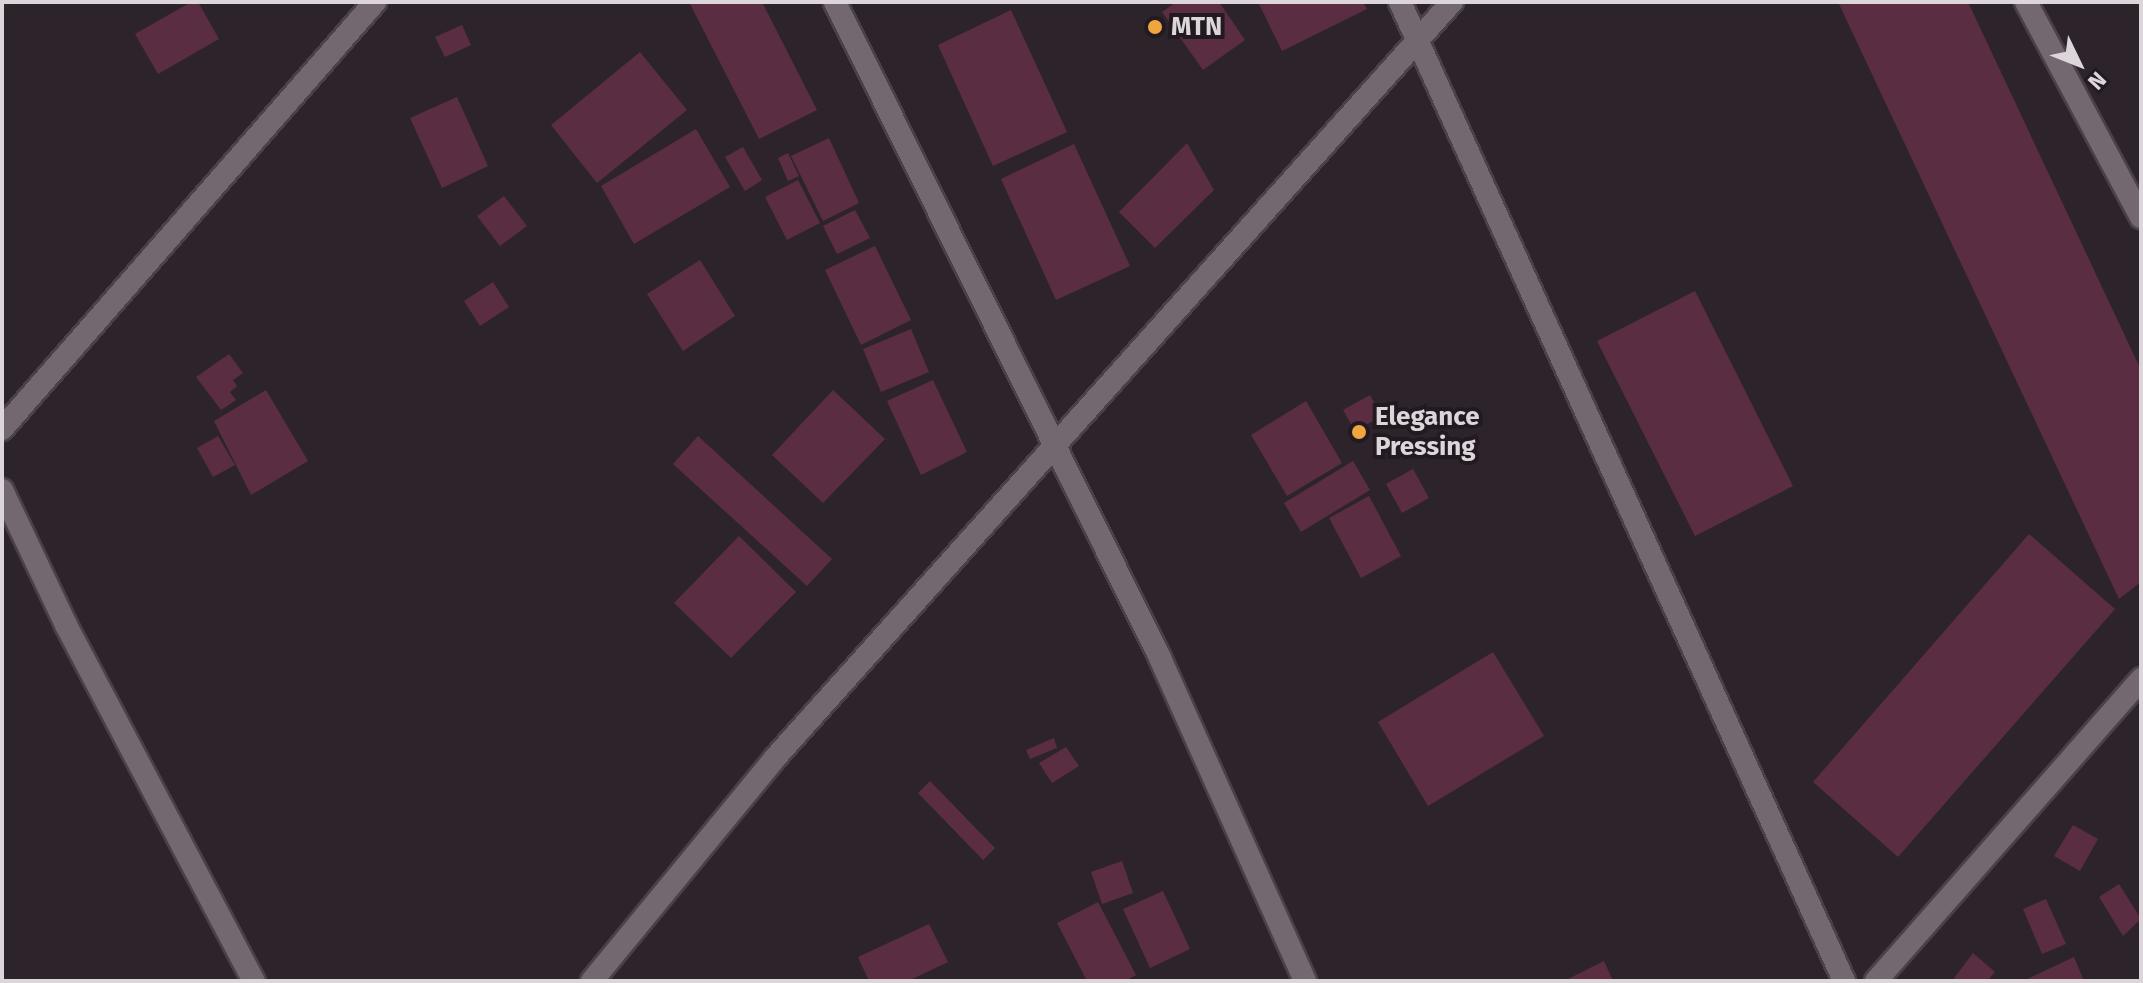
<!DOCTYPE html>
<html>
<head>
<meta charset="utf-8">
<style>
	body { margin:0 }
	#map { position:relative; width:2143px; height:983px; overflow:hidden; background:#2d242b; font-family:"Fira Sans",sans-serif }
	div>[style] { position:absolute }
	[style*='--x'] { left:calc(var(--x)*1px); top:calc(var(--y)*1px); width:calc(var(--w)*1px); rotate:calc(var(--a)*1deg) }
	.building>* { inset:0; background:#5a2d42 }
	.roads { filter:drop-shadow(2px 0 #494147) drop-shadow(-2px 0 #494147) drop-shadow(0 2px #494147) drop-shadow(0 -2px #494147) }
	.minor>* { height:22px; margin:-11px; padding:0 11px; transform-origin:11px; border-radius:11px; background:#736870 }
	.dots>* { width:22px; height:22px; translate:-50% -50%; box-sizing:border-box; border:4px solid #231a21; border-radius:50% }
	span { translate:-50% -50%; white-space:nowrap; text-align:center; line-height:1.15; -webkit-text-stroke:8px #231a21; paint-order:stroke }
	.poi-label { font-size:26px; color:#dcd6db; font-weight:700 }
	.left { translate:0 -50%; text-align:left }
	.frame { position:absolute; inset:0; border:4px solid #dcd6db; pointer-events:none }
	.north { position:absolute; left:2039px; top:24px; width:80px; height:80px; -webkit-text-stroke:6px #231a21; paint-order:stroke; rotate:133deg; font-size:22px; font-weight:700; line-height:32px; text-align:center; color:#dcd6db }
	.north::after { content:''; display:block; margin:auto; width:28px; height:36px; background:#dcd6db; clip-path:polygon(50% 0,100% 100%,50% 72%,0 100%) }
</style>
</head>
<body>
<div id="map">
	<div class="building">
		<div style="clip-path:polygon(191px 2px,198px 2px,219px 39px,158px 74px,135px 34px)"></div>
		<div style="clip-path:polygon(689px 2px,762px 2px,817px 110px,759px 139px)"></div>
		<div style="clip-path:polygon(1176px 2px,1219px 2px,1245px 40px,1203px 70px,1162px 12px)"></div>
		<div style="clip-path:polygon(1258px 2px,1363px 2px,1367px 9px,1282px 51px)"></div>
		<div style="clip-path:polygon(1838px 2px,1968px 2px,2141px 370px,2141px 582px,2119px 599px)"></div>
		<div style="clip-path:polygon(1011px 10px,1067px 132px,993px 166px,938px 45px)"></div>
		<div style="clip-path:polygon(462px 25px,471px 45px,445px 57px,435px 37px)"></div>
		<div style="clip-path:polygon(640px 52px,687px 110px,597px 183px,551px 125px)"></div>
		<div style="clip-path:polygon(457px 97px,488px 166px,442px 188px,410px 118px)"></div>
		<div style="clip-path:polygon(696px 129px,730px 187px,634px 244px,601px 186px)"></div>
		<div style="clip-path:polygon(829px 138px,859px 203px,823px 221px,791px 156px)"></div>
		<div style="clip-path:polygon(1187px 143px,1214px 190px,1155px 248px,1119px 212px)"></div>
		<div style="clip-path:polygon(1074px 144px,1130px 266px,1056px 300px,1001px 179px)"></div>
		<div style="clip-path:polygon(743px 147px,762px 180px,745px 191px,725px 157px)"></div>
		<div style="clip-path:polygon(788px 153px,799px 176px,788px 181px,778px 158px)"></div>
		<div style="clip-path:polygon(798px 180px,820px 223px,787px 240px,765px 197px)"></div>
		<div style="clip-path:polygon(504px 196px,527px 226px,500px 246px,477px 216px)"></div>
		<div style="clip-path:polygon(855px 210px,870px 238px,837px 254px,823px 226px)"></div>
		<div style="clip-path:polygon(875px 246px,911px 320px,861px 345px,825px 270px)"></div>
		<div style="clip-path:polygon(700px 260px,735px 316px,683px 351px,647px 294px)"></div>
		<div style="clip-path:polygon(493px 282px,509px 307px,480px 326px,464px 301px)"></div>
		<div style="clip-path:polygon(1695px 291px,1793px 486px,1695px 536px,1597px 341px)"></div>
		<div style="clip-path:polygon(911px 329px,929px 372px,881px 392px,863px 349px)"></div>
		<div style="clip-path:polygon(229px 354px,243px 373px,233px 380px,237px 386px,230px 392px,236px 400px,221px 410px,196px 377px)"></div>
		<div style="clip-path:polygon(933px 380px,967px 452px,921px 475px,887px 401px)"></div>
		<div style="clip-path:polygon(266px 390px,308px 461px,251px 495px,214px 421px)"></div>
		<div style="clip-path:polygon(833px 390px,885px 439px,823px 503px,772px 455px)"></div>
		<div style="clip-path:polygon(1370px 395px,1382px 416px,1355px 431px,1343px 410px)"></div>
		<div style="clip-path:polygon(1306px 401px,1342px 463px,1287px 496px,1251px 435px)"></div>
		<div style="clip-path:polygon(218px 436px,235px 465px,213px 477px,197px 448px)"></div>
		<div style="clip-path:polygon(698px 436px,832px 559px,807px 586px,673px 464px)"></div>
		<div style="clip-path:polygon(1353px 461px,1370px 490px,1301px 532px,1284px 503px)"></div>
		<div style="clip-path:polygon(1413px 469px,1429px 498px,1402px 513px,1386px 484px)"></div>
		<div style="clip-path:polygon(1369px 496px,1401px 556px,1361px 578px,1329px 518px)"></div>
		<div style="clip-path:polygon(2029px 534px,2115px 609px,1898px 857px,1813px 782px)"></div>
		<div style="clip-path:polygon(739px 536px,796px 592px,731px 658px,674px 603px)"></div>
		<div style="clip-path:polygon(1493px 652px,1544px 736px,1428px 806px,1378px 722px)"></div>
		<div style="clip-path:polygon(1054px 738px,1057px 748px,1030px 759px,1026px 750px)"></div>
		<div style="clip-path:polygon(1066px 747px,1079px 766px,1052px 783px,1039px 763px)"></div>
		<div style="clip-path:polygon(930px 781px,995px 848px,983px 860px,918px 793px)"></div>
		<div style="clip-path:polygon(2073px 825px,2098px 839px,2080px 871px,2054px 856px)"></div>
		<div style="clip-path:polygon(1122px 861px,1133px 893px,1102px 904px,1091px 872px)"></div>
		<div style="clip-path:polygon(2119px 884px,2141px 919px,2123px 936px,2099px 897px)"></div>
		<div style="clip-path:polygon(1163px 891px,1190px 949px,1150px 968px,1123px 909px)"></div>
		<div style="clip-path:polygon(2046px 899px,2066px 944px,2042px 954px,2023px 909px)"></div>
		<div style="clip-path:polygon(1098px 902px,1136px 975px,1125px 981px,1087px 981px,1057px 923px)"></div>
		<div style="clip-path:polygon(929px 924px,948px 962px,908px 981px,869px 981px,858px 957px)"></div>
		<div style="clip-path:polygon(1973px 953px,1995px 972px,1987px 981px,1952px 981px)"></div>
		<div style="clip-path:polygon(2074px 957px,2084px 981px,2023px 981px)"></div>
		<div style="clip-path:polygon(1604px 961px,1613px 981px,1564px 981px)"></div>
	</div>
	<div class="roads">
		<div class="minor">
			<div style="--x:835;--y:2;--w:732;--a:63.64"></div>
			<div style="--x:1160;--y:658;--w:354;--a:65.8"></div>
			<div style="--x:1400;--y:2;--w:1075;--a:65.6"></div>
			<div style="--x:2026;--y:2;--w:244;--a:61.9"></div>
			<div style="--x:2;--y:429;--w:567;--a:-48.86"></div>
			<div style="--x:2;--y:490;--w:149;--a:64.6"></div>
			<div style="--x:66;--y:625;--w:403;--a:62.2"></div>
			<div style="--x:592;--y:981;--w:288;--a:-50.6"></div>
			<div style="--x:775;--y:758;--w:1015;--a:-48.16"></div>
			<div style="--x:1876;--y:981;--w:402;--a:-48.7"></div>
		</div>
	</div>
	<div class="dots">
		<div style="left:1155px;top:27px;background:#f0a63f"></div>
		<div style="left:1359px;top:432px;background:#f0a63f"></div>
	</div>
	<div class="poi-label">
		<span class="left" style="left:1171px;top:27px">MTN</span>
		<span class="left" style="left:1375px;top:432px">Elegance<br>Pressing</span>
	</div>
	<div class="frame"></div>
	<div class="north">N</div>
</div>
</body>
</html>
